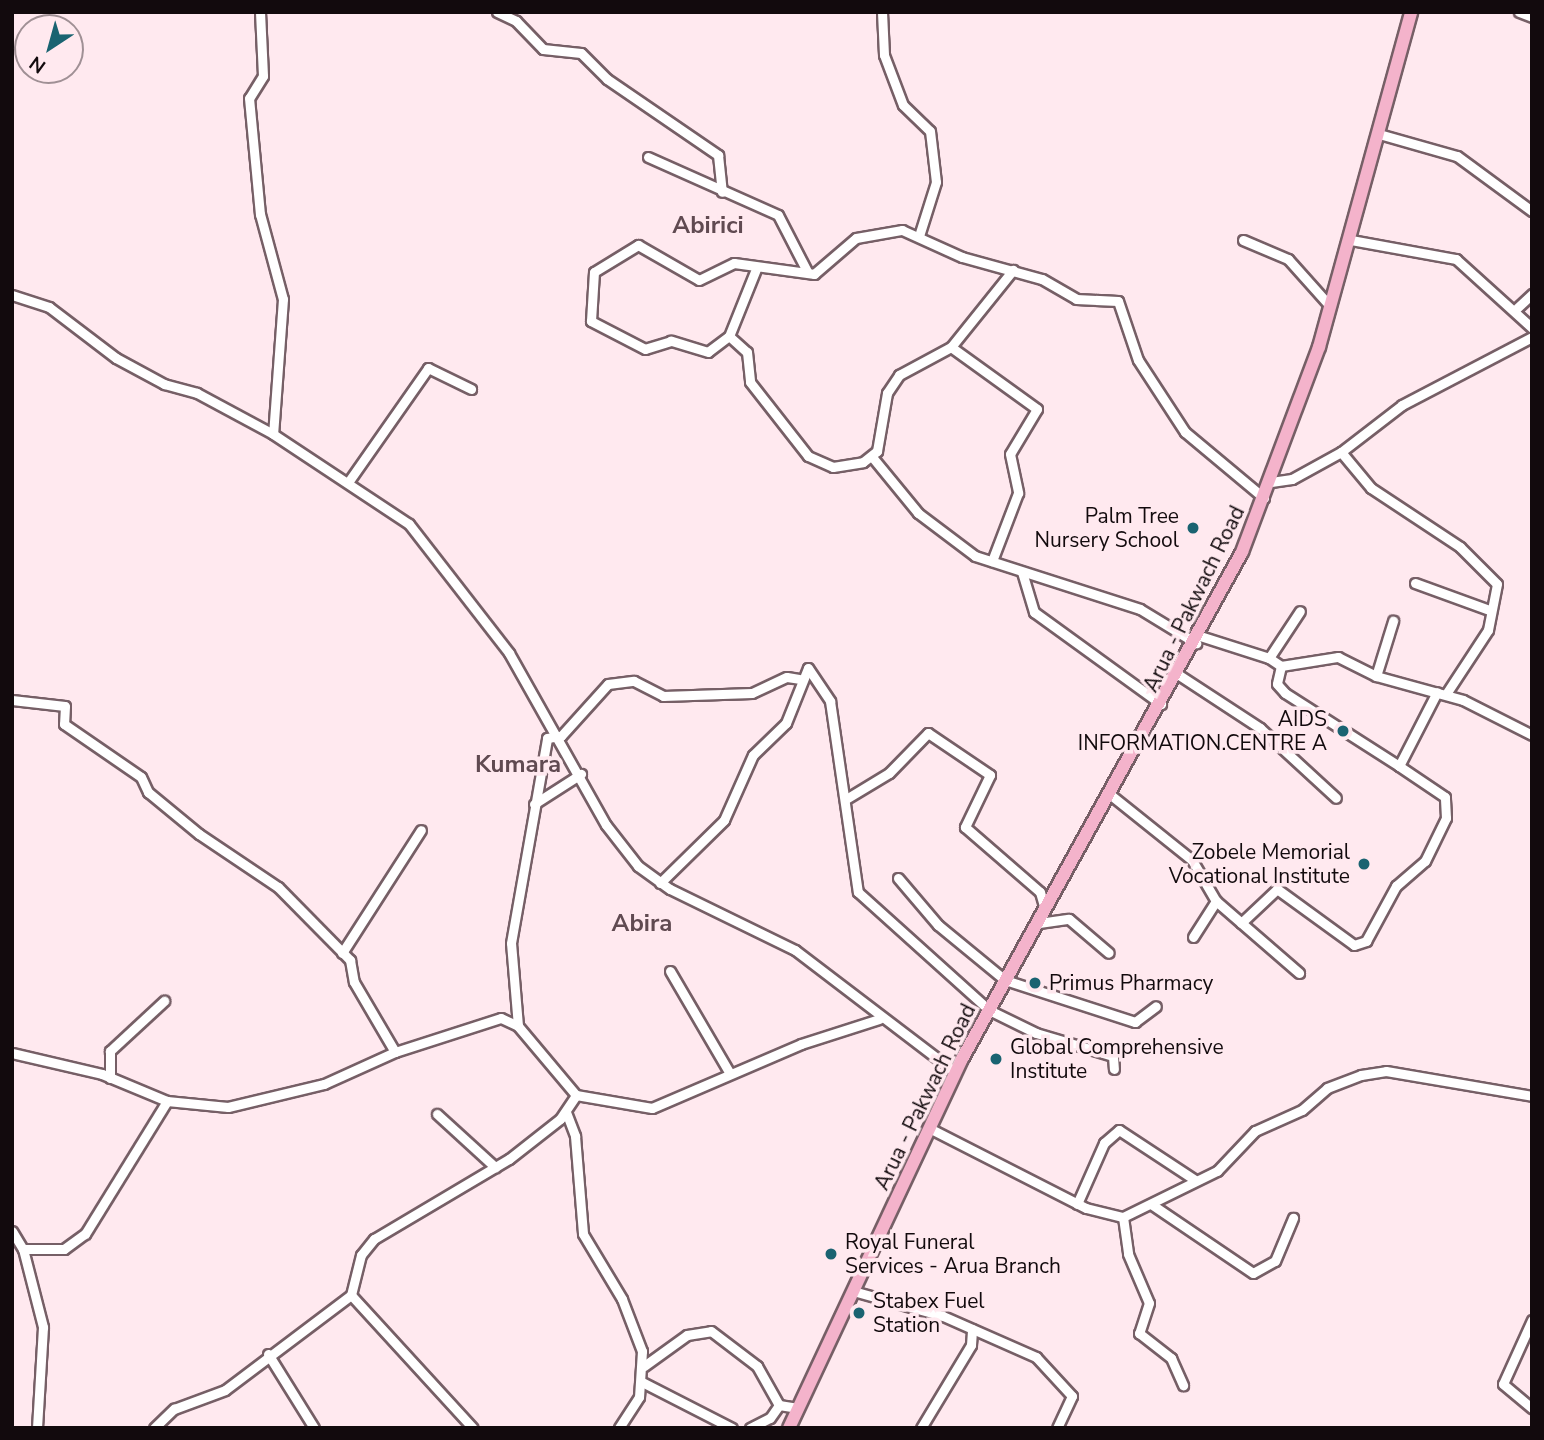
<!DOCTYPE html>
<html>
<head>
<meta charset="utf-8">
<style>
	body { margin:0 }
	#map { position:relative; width:1544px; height:1440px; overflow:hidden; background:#ffe9ef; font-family:"Nunito Sans",sans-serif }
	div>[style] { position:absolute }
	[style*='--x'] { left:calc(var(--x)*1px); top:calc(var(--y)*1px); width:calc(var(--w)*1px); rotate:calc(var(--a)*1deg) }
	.roads { filter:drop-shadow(2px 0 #765f66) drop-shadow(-2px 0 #765f66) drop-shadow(0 2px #765f66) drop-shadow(0 -2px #765f66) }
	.minor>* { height:9px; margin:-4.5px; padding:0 4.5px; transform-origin:4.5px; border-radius:4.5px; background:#fff }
	.major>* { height:12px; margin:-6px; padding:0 6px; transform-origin:6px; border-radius:6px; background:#f4b3cb }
	.dots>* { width:19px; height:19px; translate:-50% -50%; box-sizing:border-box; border:4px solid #ffe9ef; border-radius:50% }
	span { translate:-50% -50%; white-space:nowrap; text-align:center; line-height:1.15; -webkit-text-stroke:7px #ffe9ef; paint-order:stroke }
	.poi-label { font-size:21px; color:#120a0d }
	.right { translate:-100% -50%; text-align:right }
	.left { translate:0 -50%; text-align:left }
	.street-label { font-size:21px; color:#120a0d }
	.quarter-label { font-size:24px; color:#604a51; font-weight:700 }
	.frame { position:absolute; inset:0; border:14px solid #120a0d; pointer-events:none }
	.north { position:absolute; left:14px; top:14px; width:70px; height:70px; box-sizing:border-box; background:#ffe9ef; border:2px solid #a09095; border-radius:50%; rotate:216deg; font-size:19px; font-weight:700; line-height:28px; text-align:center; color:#120a0d }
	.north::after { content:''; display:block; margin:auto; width:24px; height:32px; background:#1a6371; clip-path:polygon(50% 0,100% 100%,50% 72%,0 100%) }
</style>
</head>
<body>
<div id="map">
	<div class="roads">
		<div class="minor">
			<div style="--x:260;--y:12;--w:64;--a:87.3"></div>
			<div style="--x:263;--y:76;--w:26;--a:122"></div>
			<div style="--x:249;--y:98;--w:117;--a:84.6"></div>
			<div style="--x:260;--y:214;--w:88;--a:74.9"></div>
			<div style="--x:283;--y:299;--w:135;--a:94.2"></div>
			<div style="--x:497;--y:12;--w:21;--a:25"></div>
			<div style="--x:516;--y:21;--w:39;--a:46"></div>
			<div style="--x:543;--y:49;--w:38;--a:6"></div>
			<div style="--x:581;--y:53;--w:37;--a:45"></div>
			<div style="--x:607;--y:79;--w:135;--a:34.4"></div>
			<div style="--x:718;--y:155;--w:37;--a:84"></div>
			<div style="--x:882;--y:12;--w:43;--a:87.3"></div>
			<div style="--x:884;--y:55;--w:53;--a:69.2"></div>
			<div style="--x:903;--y:105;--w:37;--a:44"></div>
			<div style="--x:930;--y:131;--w:51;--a:83.3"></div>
			<div style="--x:936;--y:182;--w:57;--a:107.5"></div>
			<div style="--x:1519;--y:12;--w:14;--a:21"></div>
			<div style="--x:1379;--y:134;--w:81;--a:15.8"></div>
			<div style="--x:1457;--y:156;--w:93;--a:36.3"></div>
			<div style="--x:648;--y:157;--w:142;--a:24"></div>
			<div style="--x:778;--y:215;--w:65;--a:62.7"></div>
			<div style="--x:1243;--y:240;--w:49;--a:22.9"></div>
			<div style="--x:1288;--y:259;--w:63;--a:48.2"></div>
			<div style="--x:1351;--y:240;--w:107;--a:10.3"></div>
			<div style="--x:1456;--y:259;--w:103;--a:42.2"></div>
			<div style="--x:756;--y:269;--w:72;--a:111.9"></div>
			<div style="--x:729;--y:336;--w:26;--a:143"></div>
			<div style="--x:708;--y:352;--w:39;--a:-163"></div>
			<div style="--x:671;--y:341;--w:27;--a:163"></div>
			<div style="--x:645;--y:349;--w:61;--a:-152.6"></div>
			<div style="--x:591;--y:321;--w:49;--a:-86.5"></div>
			<div style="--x:594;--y:272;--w:52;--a:-31.5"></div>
			<div style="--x:638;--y:245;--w:70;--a:29.8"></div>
			<div style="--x:699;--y:280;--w:39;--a:-26"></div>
			<div style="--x:734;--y:263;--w:81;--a:7.8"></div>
			<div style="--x:814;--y:274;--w:55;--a:-40.6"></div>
			<div style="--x:856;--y:238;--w:47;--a:-9.9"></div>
			<div style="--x:902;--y:230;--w:66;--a:24.2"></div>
			<div style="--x:962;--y:257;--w:83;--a:15.4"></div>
			<div style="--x:1042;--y:279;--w:39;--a:30"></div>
			<div style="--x:1076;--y:299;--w:42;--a:2.7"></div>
			<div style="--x:1118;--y:301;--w:62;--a:71.3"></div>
			<div style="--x:1138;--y:360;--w:86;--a:56.9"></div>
			<div style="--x:1185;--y:432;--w:103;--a:39.9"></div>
			<div style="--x:12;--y:295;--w:39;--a:18"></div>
			<div style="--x:49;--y:307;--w:84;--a:37.3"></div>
			<div style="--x:116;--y:358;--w:55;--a:28.4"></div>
			<div style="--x:164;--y:384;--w:34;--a:15"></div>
			<div style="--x:197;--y:393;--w:86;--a:28.3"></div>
			<div style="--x:273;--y:434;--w:163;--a:33.5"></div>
			<div style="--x:409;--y:524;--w:163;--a:52.2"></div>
			<div style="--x:509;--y:653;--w:197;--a:60.6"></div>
			<div style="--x:606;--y:825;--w:52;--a:52"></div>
			<div style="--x:638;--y:866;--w:39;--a:36"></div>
			<div style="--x:670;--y:889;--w:139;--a:26"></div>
			<div style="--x:795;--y:950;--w:201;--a:37.3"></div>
			<div style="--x:1517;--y:308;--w:21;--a:-43"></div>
			<div style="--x:729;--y:336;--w:24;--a:42"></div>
			<div style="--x:747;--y:352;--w:30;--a:84"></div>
			<div style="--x:750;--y:382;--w:94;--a:51.9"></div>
			<div style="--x:808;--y:456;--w:27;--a:24"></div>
			<div style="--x:833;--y:467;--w:30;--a:-9"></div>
			<div style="--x:863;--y:462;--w:18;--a:-38"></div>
			<div style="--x:877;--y:451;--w:59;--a:-80.2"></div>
			<div style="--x:887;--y:393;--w:22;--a:-56"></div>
			<div style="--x:899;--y:375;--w:59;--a:-28.3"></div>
			<div style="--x:951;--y:347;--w:99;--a:-51.2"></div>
			<div style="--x:951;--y:347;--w:106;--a:35.8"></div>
			<div style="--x:1037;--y:409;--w:52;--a:121"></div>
			<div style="--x:1010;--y:454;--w:40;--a:78"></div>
			<div style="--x:1018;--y:493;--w:73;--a:110.9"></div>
			<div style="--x:1341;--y:452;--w:77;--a:-37.6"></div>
			<div style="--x:1402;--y:405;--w:147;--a:-27.6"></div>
			<div style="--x:873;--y:458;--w:71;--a:50.7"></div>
			<div style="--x:918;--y:513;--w:71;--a:37"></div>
			<div style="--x:975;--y:556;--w:173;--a:17.8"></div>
			<div style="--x:1140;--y:609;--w:66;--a:31.3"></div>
			<div style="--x:349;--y:481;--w:138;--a:-55"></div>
			<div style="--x:428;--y:368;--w:48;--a:26"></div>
			<div style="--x:1271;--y:482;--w:21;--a:-8"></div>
			<div style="--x:1292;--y:479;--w:56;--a:-28.9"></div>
			<div style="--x:1341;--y:452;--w:47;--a:50.2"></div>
			<div style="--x:1371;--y:488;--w:107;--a:33.5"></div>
			<div style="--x:1460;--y:547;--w:52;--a:45"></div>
			<div style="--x:1497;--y:584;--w:47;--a:101.1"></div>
			<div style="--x:1488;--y:630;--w:77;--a:123.3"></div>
			<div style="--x:1022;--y:572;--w:42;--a:73.3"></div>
			<div style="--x:1034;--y:612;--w:157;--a:35.9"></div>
			<div style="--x:1415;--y:583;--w:79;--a:20"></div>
			<div style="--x:1200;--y:636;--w:72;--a:17.7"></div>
			<div style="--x:1269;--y:658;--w:14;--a:34"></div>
			<div style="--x:1281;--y:666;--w:18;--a:103"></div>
			<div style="--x:1277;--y:684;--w:12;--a:48"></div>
			<div style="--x:1285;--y:693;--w:135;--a:32.6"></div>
			<div style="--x:1399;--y:766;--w:83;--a:-62.8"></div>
			<div style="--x:1269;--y:658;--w:56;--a:-56.6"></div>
			<div style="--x:1281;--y:666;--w:58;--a:-9"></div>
			<div style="--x:1338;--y:657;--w:42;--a:26.6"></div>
			<div style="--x:1376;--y:676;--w:90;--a:15.4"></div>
			<div style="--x:1463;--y:700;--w:77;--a:26.9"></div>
			<div style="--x:1179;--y:675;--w:97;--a:33.2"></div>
			<div style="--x:1260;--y:728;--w:103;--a:42.6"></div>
			<div style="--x:1376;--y:676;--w:58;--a:-72.8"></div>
			<div style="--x:12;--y:700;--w:53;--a:6.5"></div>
			<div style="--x:65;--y:706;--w:18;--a:93"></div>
			<div style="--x:64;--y:724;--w:93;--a:34.5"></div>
			<div style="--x:141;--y:777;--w:17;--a:65"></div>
			<div style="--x:148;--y:792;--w:66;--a:39.5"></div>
			<div style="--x:199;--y:834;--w:95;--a:33.9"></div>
			<div style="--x:278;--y:887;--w:103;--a:45.4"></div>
			<div style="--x:350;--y:960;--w:22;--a:80"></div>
			<div style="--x:354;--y:982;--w:81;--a:59.6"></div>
			<div style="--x:1112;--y:796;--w:102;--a:38.7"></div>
			<div style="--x:1192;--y:860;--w:48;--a:59.7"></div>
			<div style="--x:1216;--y:901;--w:110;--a:40.9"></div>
			<div style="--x:846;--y:799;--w:50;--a:-31.2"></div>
			<div style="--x:889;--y:773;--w:56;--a:-45.7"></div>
			<div style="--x:928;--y:733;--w:75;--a:34.1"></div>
			<div style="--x:990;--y:775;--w:58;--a:115.7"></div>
			<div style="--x:965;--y:827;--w:99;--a:40.9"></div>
			<div style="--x:1040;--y:892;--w:18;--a:74"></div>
			<div style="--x:534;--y:804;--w:56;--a:-32.6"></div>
			<div style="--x:898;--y:878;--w:62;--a:49.6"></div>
			<div style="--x:938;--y:925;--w:87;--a:39.4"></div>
			<div style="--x:1005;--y:980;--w:137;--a:17.9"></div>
			<div style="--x:1135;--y:1022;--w:26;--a:-37"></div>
			<div style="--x:660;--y:883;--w:90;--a:-44.5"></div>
			<div style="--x:724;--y:820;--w:71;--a:-66"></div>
			<div style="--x:753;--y:755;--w:46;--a:-44.1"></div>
			<div style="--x:786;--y:723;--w:59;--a:-68.2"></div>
			<div style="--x:808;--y:668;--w:40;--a:56"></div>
			<div style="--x:830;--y:701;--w:193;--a:81.7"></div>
			<div style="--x:858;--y:892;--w:176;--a:42"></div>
			<div style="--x:989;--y:1010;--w:52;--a:26.1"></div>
			<div style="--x:1036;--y:1033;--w:80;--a:16.6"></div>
			<div style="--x:1113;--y:1056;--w:13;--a:86"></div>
			<div style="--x:1039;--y:923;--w:30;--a:-8"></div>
			<div style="--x:1069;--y:919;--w:52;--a:40.4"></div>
			<div style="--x:1241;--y:923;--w:50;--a:-43.4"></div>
			<div style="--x:1277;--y:889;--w:95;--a:36"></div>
			<div style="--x:1354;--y:945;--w:13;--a:-18"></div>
			<div style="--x:1366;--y:941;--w:63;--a:-61.4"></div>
			<div style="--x:1396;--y:886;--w:38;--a:-41"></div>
			<div style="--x:1425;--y:861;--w:48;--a:-64"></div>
			<div style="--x:1446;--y:818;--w:21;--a:-93"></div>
			<div style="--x:1445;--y:797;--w:55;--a:-146"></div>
			<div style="--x:1193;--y:937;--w:43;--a:-57.4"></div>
			<div style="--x:342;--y:953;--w:146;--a:-57.3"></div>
			<div style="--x:670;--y:971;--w:117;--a:59.7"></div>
			<div style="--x:518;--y:1026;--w:83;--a:-94.8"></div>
			<div style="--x:511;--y:943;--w:208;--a:-80"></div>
			<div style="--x:547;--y:738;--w:14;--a:-8"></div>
			<div style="--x:561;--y:736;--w:70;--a:-47.9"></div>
			<div style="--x:608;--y:684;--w:26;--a:-7"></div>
			<div style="--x:634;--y:681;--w:33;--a:27"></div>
			<div style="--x:663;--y:696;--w:89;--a:-1.9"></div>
			<div style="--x:752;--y:693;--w:38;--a:-25"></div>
			<div style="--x:787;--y:677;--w:12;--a:9"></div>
			<div style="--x:12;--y:1053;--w:92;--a:13.1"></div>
			<div style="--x:102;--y:1074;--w:70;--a:22.6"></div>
			<div style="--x:167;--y:1101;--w:61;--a:5.6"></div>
			<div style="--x:228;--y:1107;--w:99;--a:-13.5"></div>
			<div style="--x:324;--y:1084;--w:78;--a:-24.3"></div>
			<div style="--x:395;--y:1052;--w:111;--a:-17.8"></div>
			<div style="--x:501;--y:1018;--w:19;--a:25"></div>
			<div style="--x:518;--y:1026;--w:90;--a:50"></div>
			<div style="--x:576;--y:1095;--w:77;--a:9.7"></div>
			<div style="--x:652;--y:1108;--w:162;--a:-23.2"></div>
			<div style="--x:801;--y:1044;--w:82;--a:-17.8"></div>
			<div style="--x:110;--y:1078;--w:27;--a:-90"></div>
			<div style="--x:110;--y:1051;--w:74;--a:-42.8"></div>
			<div style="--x:566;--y:1112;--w:26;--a:69"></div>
			<div style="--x:575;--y:1136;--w:98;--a:85.3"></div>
			<div style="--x:583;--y:1234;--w:76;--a:59"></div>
			<div style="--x:622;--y:1299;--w:56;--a:69"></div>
			<div style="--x:642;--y:1351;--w:46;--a:93.7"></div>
			<div style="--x:639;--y:1397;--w:37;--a:123"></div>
			<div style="--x:437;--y:1114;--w:79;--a:42.4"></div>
			<div style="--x:929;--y:1128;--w:176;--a:27"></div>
			<div style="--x:1086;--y:1208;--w:38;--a:14"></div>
			<div style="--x:1123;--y:1217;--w:105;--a:-26.1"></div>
			<div style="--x:1217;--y:1171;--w:55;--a:-46.5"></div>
			<div style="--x:1255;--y:1131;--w:51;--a:-24.1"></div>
			<div style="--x:1302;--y:1110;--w:33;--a:-41"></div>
			<div style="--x:1327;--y:1088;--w:36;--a:-21"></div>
			<div style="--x:1361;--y:1075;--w:25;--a:-9"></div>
			<div style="--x:1386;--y:1071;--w:148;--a:9.7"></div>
			<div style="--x:1077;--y:1204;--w:67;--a:-66.1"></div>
			<div style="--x:1104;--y:1143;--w:20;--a:-41"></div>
			<div style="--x:1119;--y:1130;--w:91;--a:33.3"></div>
			<div style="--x:1151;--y:1204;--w:123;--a:34.1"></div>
			<div style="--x:1253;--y:1273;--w:25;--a:-29"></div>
			<div style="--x:1275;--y:1261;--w:47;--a:-67.3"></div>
			<div style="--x:1123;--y:1217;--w:37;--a:82"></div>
			<div style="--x:1128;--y:1254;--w:53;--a:66.8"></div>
			<div style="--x:1149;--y:1303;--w:32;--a:108"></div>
			<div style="--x:1139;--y:1333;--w:41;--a:38"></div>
			<div style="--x:1171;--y:1358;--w:30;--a:66"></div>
			<div style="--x:12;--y:1231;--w:21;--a:59"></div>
			<div style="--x:23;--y:1249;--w:81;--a:75.6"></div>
			<div style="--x:43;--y:1327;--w:101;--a:93.4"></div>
			<div style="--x:23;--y:1249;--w:41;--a:0"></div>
			<div style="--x:64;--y:1249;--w:26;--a:-36"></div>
			<div style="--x:85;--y:1234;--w:156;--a:-58.3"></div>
			<div style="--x:853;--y:1291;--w:93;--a:15.5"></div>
			<div style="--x:943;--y:1316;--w:102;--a:23.8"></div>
			<div style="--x:1036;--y:1357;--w:53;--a:47.3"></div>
			<div style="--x:1072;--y:1396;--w:35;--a:115"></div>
			<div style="--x:351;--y:1295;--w:180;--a:47.5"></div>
			<div style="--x:1532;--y:1320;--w:70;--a:114.4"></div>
			<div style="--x:1503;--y:1384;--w:38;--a:40"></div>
			<div style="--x:268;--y:1354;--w:87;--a:58.1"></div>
			<div style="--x:644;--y:1366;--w:53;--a:-35.8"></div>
			<div style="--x:687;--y:1335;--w:24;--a:-9"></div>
			<div style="--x:711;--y:1331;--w:58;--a:37.3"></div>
			<div style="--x:757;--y:1366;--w:45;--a:60.6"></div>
			<div style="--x:642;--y:1382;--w:101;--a:27.1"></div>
			<div style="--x:154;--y:1428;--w:28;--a:-44"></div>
			<div style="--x:174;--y:1409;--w:54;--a:-20.4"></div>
			<div style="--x:225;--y:1390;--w:158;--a:-37"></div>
			<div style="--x:351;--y:1295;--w:41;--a:-76"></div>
			<div style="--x:361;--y:1255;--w:21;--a:-51"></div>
			<div style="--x:374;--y:1239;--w:157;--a:-30.7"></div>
			<div style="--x:509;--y:1159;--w:65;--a:-38.1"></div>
			<div style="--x:560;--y:1119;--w:29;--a:-56"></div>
			<div style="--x:750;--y:1428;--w:22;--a:-27"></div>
			<div style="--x:770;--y:1418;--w:16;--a:-55"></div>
			<div style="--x:779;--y:1405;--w:19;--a:9"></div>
			<div style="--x:921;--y:1428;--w:97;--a:-58.9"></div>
			<div style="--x:971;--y:1345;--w:16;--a:-86"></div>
		</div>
		<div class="major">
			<div style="--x:789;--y:1428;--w:408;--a:-64.9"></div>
			<div style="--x:962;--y:1059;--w:579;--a:-61.09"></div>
			<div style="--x:1242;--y:552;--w:219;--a:-69.4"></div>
			<div style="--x:1319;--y:347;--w:347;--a:-74.6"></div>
		</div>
	</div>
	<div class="dots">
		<div style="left:1193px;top:528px;background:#1a6371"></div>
		<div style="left:1343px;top:731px;background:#1a6371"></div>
		<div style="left:1364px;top:864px;background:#1a6371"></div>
		<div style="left:1035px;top:983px;background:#1a6371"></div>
		<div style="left:996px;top:1059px;background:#1a6371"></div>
		<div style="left:831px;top:1254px;background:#1a6371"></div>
		<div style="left:859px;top:1313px;background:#1a6371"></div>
	</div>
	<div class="poi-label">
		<span class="right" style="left:1179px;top:528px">Palm Tree<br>Nursery School</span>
		<span class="right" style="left:1327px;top:731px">AIDS<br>INFORMATION.CENTRE A</span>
		<span class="right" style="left:1350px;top:864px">Zobele Memorial<br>Vocational Institute</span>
		<span class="left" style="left:1049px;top:983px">Primus Pharmacy</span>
		<span class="left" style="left:1010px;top:1059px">Global Comprehensive<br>Institute</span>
		<span class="left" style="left:845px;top:1254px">Royal Funeral<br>Services - Arua Branch</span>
		<span class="left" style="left:873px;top:1313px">Stabex Fuel<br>Station</span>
	</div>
	<div class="street-label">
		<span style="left:1194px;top:599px;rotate:-64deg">Arua - Pakwach Road</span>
		<span style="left:925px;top:1097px;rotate:-64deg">Arua - Pakwach Road</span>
	</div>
	<div class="quarter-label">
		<span style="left:708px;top:226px">Abirici</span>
		<span style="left:518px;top:765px">Kumara</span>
		<span style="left:642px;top:924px">Abira</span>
	</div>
	<div class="frame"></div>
	<div class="north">N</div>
</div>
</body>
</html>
